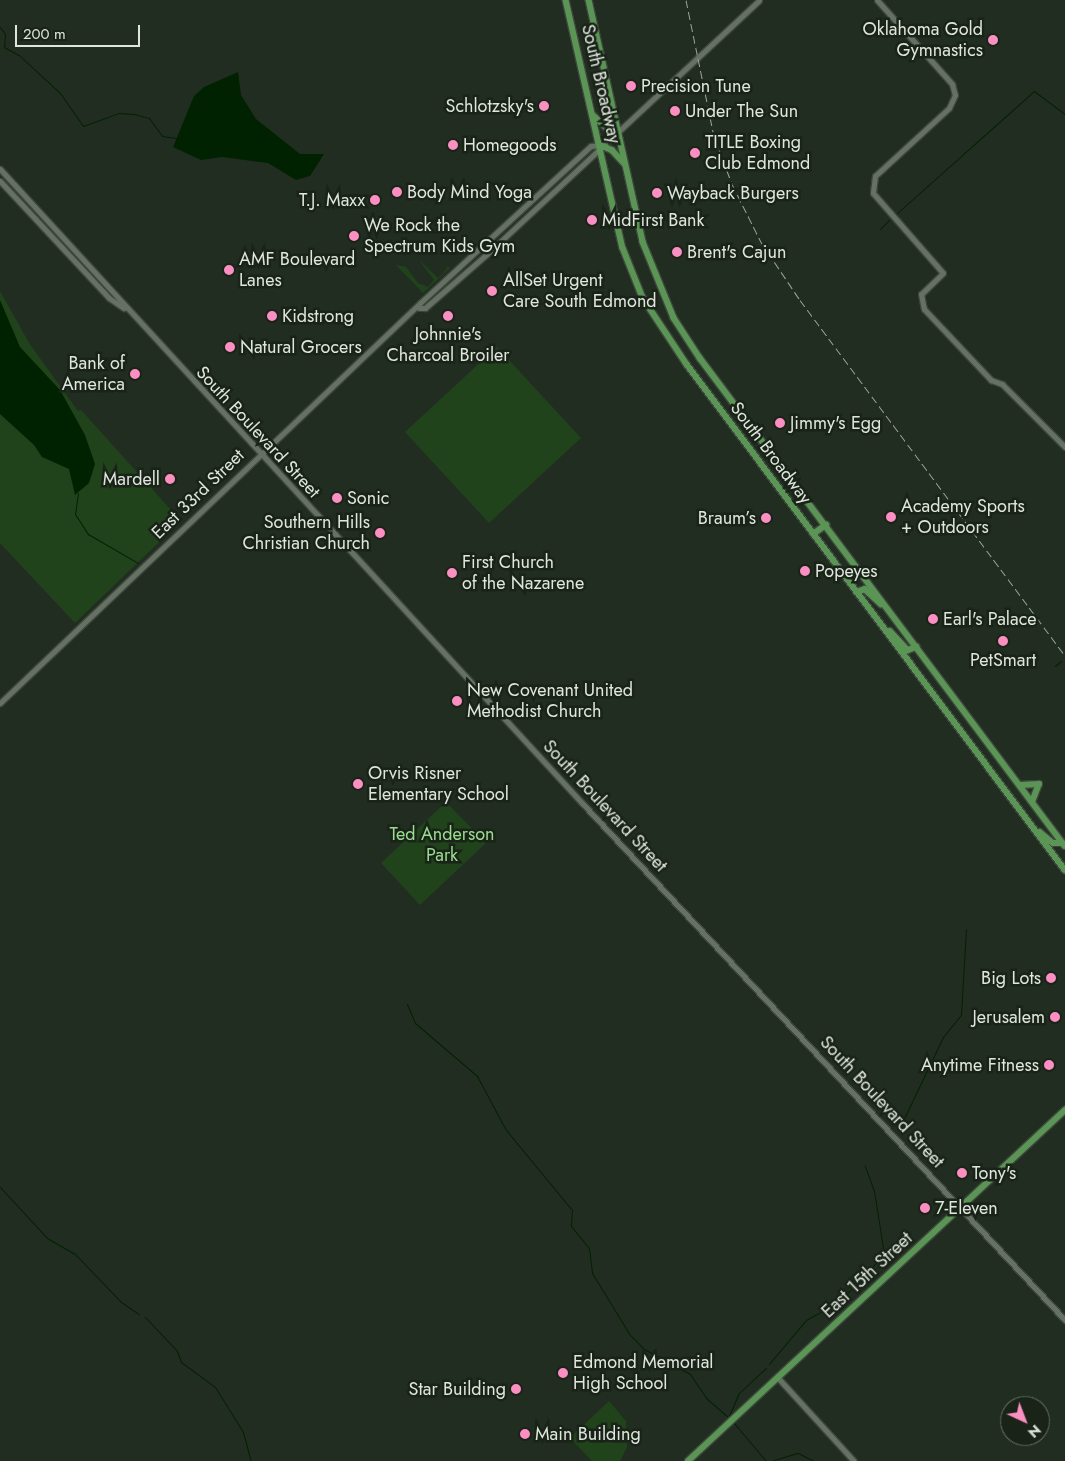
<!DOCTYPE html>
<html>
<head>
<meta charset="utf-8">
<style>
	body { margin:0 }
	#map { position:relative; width:1065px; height:1461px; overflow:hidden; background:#222d21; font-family:Jost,sans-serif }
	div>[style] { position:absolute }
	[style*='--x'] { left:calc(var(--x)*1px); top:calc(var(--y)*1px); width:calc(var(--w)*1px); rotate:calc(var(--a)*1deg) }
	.green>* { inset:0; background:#20431c }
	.water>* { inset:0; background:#012200 }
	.stream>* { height:1px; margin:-0.5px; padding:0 0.5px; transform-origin:0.5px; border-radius:0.5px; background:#012200 }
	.roads { filter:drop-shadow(1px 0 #3e473d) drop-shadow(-1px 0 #3e473d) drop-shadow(0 1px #3e473d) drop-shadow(0 -1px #3e473d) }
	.secondary>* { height:5px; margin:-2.5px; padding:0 2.5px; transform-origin:2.5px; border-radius:2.5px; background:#657163 }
	.primary>* { height:5.5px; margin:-2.75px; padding:0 2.75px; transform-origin:2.75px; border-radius:2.75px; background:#5b9555 }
	.rail>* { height:1px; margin-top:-0.5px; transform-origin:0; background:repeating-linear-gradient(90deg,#9da59c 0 8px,transparent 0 12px) }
	.dots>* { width:14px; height:14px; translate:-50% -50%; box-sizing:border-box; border:2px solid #192317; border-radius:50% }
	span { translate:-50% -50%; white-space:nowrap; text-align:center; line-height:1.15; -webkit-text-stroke:5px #192317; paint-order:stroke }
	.poi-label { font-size:18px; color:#dfe6de }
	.right { translate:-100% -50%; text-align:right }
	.left { translate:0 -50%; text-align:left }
	.street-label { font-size:18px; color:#dfe6de }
	.park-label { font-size:18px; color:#9add91 }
	.north { position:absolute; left:1000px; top:1396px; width:50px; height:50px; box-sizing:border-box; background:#192317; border:1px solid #687167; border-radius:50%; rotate:137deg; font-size:14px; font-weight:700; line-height:20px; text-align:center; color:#dfe6de }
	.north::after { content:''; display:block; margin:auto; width:18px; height:22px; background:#fc8fc2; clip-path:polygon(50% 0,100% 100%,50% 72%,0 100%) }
	.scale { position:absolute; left:15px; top:25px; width:125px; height:22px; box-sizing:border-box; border:2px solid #dfe6de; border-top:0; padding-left:6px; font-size:15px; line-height:18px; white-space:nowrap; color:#dfe6de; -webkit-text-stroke:4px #192317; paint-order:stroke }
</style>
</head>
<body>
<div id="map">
	<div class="green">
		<div style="clip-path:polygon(419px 260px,438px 278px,447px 269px,446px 266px,450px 268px,423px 293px,396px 265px,406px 267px,418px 283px,428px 287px,434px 280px)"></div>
		<div style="clip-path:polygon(0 291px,29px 343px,78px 411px,81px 410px,181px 521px,75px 623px,0 543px)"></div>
		<div style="clip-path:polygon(497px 347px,581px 438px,489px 523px,405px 432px)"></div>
		<div style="clip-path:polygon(446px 802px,486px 843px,420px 905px,381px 863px)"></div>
		<div style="clip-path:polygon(609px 1401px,626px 1421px,627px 1447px,620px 1461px,592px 1461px,570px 1438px)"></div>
	</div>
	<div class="water">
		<div style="clip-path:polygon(238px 72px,241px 95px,256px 119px,300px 154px,324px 154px,310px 176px,296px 180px,268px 163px,222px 157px,201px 160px,173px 147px,194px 96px,204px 87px)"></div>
		<div style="clip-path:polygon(0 300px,20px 347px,60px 390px,85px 435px,95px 464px,89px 483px,75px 495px,69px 469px,42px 457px,34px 445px,0 414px)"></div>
	</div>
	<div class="stream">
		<div style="--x:0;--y:27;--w:9;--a:54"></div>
		<div style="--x:5;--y:34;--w:13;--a:94"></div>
		<div style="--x:4;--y:47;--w:18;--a:29"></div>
		<div style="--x:20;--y:56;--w:54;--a:42.8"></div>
		<div style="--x:60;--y:93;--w:40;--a:55.1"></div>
		<div style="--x:83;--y:126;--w:37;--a:-20"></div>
		<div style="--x:118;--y:113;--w:16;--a:4"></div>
		<div style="--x:134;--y:114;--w:16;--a:15"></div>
		<div style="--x:149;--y:118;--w:22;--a:54"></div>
		<div style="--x:162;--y:136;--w:14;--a:8"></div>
		<div style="--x:896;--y:214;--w:185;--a:-41.7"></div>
		<div style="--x:1034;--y:91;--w:39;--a:37"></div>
		<div style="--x:880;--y:229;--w:13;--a:-45"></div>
		<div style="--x:78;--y:493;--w:21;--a:98"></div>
		<div style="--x:75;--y:514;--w:24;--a:57"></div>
		<div style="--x:88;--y:534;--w:58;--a:30.1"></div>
		<div style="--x:1055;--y:666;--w:8;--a:-40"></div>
		<div style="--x:407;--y:1004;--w:21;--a:67"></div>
		<div style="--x:415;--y:1023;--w:82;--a:40.5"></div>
		<div style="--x:477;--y:1076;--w:61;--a:61.8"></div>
		<div style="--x:506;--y:1130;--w:104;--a:50.5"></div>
		<div style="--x:572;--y:1210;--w:16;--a:94"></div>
		<div style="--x:571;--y:1226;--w:28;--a:51"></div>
		<div style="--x:589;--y:1248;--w:25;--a:83"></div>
		<div style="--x:592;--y:1273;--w:73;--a:58.5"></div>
		<div style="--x:630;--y:1335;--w:20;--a:45"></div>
		<div style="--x:644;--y:1349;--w:52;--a:28.5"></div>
		<div style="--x:690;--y:1374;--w:29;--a:56"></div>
		<div style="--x:706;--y:1398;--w:32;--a:41"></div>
		<div style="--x:900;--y:1127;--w:100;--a:-64.5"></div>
		<div style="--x:943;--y:1037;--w:28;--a:-51"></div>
		<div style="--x:961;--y:1015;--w:86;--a:-86.7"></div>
		<div style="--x:0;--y:1187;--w:69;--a:47.3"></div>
		<div style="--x:47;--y:1238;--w:32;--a:30"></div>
		<div style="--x:75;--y:1254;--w:66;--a:46.2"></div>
		<div style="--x:121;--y:1302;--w:22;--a:34"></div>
		<div style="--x:145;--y:1317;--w:47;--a:46.7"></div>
		<div style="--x:177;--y:1351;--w:12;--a:70"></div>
		<div style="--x:181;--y:1362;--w:42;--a:36.3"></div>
		<div style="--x:215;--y:1387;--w:53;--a:58.1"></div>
		<div style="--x:243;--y:1432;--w:30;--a:75"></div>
		<div style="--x:769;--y:1364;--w:57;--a:-49.9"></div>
		<div style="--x:806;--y:1320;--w:38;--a:-29"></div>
		<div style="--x:839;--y:1302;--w:66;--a:-46.8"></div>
		<div style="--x:884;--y:1254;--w:64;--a:-99"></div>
		<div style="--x:874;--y:1191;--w:27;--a:-110"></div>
		<div style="--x:729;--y:1416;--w:25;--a:-67"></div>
		<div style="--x:739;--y:1393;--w:37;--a:-43"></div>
		<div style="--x:734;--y:1423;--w:50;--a:49.9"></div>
		<div style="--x:771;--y:1461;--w:28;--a:-17"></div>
		<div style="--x:798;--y:1453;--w:18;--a:27"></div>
	</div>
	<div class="roads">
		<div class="secondary">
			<div style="--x:877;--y:0;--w:113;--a:48.2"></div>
			<div style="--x:952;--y:84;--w:11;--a:75"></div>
			<div style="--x:955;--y:95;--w:14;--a:115"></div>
			<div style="--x:949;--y:108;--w:100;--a:137.4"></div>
			<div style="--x:875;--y:176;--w:17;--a:97"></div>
			<div style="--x:873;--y:193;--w:106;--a:48.8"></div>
			<div style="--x:943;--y:273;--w:30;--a:136"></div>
			<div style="--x:921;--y:294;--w:15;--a:79"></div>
			<div style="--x:924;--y:309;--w:98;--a:46.7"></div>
			<div style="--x:991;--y:380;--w:12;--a:20"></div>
			<div style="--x:1002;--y:384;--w:89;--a:45"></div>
			<div style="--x:0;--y:169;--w:861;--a:47.45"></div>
			<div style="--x:582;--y:803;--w:708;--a:46.95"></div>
			<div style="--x:0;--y:181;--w:160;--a:47"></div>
			<div style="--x:109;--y:298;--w:18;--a:34"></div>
			<div style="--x:419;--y:308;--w:6;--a:0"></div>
			<div style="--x:425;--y:308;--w:82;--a:-41.1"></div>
			<div style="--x:487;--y:254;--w:372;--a:-43"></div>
			<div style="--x:0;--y:703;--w:580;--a:-43.6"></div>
			<div style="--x:420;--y:303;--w:232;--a:-42.6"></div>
			<div style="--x:591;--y:146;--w:9;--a:-6"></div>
			<div style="--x:779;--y:1379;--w:111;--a:47.6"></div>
		</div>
		<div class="primary">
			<div style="--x:566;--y:0;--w:254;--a:77.1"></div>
			<div style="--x:623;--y:248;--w:54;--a:68.2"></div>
			<div style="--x:643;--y:298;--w:78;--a:56.5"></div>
			<div style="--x:686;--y:363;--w:633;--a:53.22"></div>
			<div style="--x:589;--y:0;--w:248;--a:77.4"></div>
			<div style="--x:643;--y:242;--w:82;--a:67.8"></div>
			<div style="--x:674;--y:318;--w:48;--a:57"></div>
			<div style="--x:700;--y:358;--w:609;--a:53.21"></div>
			<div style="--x:593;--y:115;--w:19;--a:43"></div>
			<div style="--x:607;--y:128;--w:10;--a:6"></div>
			<div style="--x:600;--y:145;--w:13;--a:23"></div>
			<div style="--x:612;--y:150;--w:19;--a:47"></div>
			<div style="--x:813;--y:534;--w:16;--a:-35"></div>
			<div style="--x:856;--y:592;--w:9;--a:-18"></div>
			<div style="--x:865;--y:589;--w:22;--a:43"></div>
			<div style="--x:890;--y:631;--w:26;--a:47"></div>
			<div style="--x:908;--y:650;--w:9;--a:-21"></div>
			<div style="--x:1020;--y:785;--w:19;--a:-3"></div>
			<div style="--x:1032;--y:802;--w:19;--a:-69"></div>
			<div style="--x:1040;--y:832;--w:17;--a:40"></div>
			<div style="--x:1053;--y:843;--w:9;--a:0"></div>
			<div style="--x:688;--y:1461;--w:515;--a:-42.95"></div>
		</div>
	</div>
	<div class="rail">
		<div style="--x:686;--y:0;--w:139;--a:78.4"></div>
		<div style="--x:714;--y:136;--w:51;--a:69.4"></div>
		<div style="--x:732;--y:184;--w:65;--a:63.4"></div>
		<div style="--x:761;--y:242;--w:70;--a:56.1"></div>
		<div style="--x:800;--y:300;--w:443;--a:53.3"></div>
	</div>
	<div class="dots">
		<div style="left:993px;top:40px;background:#fc8fc2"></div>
		<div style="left:631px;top:86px;background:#fc8fc2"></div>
		<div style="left:544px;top:106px;background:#fc8fc2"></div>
		<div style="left:675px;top:111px;background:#fc8fc2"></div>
		<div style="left:453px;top:145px;background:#fc8fc2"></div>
		<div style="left:695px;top:153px;background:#fc8fc2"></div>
		<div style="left:397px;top:192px;background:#fc8fc2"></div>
		<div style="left:657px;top:193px;background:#fc8fc2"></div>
		<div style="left:375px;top:200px;background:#fc8fc2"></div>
		<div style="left:592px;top:220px;background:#fc8fc2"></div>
		<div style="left:354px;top:236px;background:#fc8fc2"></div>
		<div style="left:677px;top:252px;background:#fc8fc2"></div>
		<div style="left:229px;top:270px;background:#fc8fc2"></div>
		<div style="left:492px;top:291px;background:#fc8fc2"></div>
		<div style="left:272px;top:316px;background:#fc8fc2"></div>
		<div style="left:448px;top:316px;background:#fc8fc2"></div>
		<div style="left:230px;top:347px;background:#fc8fc2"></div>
		<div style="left:135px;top:374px;background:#fc8fc2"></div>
		<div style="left:780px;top:423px;background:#fc8fc2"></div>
		<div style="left:170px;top:479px;background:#fc8fc2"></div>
		<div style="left:337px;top:498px;background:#fc8fc2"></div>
		<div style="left:891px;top:517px;background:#fc8fc2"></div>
		<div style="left:766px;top:518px;background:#fc8fc2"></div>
		<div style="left:380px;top:533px;background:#fc8fc2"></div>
		<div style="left:805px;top:571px;background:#fc8fc2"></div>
		<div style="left:452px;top:573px;background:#fc8fc2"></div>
		<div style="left:933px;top:619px;background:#fc8fc2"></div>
		<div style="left:1003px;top:641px;background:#fc8fc2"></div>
		<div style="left:457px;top:701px;background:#fc8fc2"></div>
		<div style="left:358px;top:784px;background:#fc8fc2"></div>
		<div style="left:1051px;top:978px;background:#fc8fc2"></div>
		<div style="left:1055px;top:1017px;background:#fc8fc2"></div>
		<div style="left:1049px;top:1065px;background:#fc8fc2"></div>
		<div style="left:962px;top:1173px;background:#fc8fc2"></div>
		<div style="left:925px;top:1208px;background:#fc8fc2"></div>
		<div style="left:563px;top:1373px;background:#fc8fc2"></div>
		<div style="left:516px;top:1389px;background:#fc8fc2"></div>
		<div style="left:525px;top:1434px;background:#fc8fc2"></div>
	</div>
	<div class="poi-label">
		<span class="right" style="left:983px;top:40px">Oklahoma Gold<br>Gymnastics</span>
		<span class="left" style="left:641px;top:86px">Precision Tune</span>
		<span class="right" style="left:534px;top:106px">Schlotzsky's</span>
		<span class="left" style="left:685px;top:111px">Under The Sun</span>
		<span class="left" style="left:705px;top:153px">TITLE Boxing<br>Club Edmond</span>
		<span class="left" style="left:463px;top:145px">Homegoods</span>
		<span class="left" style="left:407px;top:192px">Body Mind Yoga</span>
		<span class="left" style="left:667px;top:193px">Wayback Burgers</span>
		<span class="right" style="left:365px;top:200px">T.J. Maxx</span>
		<span class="left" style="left:602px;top:220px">MidFirst Bank</span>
		<span class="left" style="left:364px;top:236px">We Rock the<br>Spectrum Kids Gym</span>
		<span class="left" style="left:687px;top:252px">Brent's Cajun</span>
		<span class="left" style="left:239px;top:270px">AMF Boulevard<br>Lanes</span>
		<span class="left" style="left:503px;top:291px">AllSet Urgent<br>Care South Edmond</span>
		<span class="left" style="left:282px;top:316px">Kidstrong</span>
		<span style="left:448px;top:345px">Johnnie's<br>Charcoal Broiler</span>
		<span class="left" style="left:240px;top:347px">Natural Grocers</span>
		<span class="right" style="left:125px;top:374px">Bank of<br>America</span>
		<span class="left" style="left:790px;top:423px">Jimmy's Egg</span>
		<span class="right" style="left:160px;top:479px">Mardell</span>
		<span class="left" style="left:347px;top:498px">Sonic</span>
		<span class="left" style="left:901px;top:517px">Academy Sports<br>+ Outdoors</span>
		<span class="right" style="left:756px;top:518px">Braum’s</span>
		<span class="right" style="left:370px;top:533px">Southern Hills<br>Christian Church</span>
		<span class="left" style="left:462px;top:573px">First Church<br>of the Nazarene</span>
		<span class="left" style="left:815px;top:571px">Popeyes</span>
		<span class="left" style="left:943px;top:619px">Earl's Palace</span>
		<span style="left:1003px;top:660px">PetSmart</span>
		<span class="left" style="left:467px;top:701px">New Covenant United<br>Methodist Church</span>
		<span class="left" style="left:368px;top:784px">Orvis Risner<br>Elementary School</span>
		<span class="right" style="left:1041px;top:978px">Big Lots</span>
		<span class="right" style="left:1045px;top:1017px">Jerusalem</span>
		<span class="right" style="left:1039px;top:1065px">Anytime Fitness</span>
		<span class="left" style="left:972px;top:1173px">Tony's</span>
		<span class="left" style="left:935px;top:1208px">7-Eleven</span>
		<span class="left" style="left:573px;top:1373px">Edmond Memorial<br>High School</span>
		<span class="right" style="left:506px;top:1389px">Star Building</span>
		<span class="left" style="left:535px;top:1434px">Main Building</span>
	</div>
	<div class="street-label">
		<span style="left:601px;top:84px;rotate:77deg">South Broadway</span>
		<span style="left:258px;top:432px;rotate:47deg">South Boulevard Street</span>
		<span style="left:771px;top:453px;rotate:53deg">South Broadway</span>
		<span style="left:198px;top:494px;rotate:-44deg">East 33rd Street</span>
		<span style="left:605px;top:806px;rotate:47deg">South Boulevard Street</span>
		<span style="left:882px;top:1102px;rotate:47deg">South Boulevard Street</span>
		<span style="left:867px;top:1275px;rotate:-43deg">East 15th Street</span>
	</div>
	<div class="park-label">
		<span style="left:442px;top:845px">Ted Anderson<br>Park</span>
	</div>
	<div class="north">N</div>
	<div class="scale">200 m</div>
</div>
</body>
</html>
